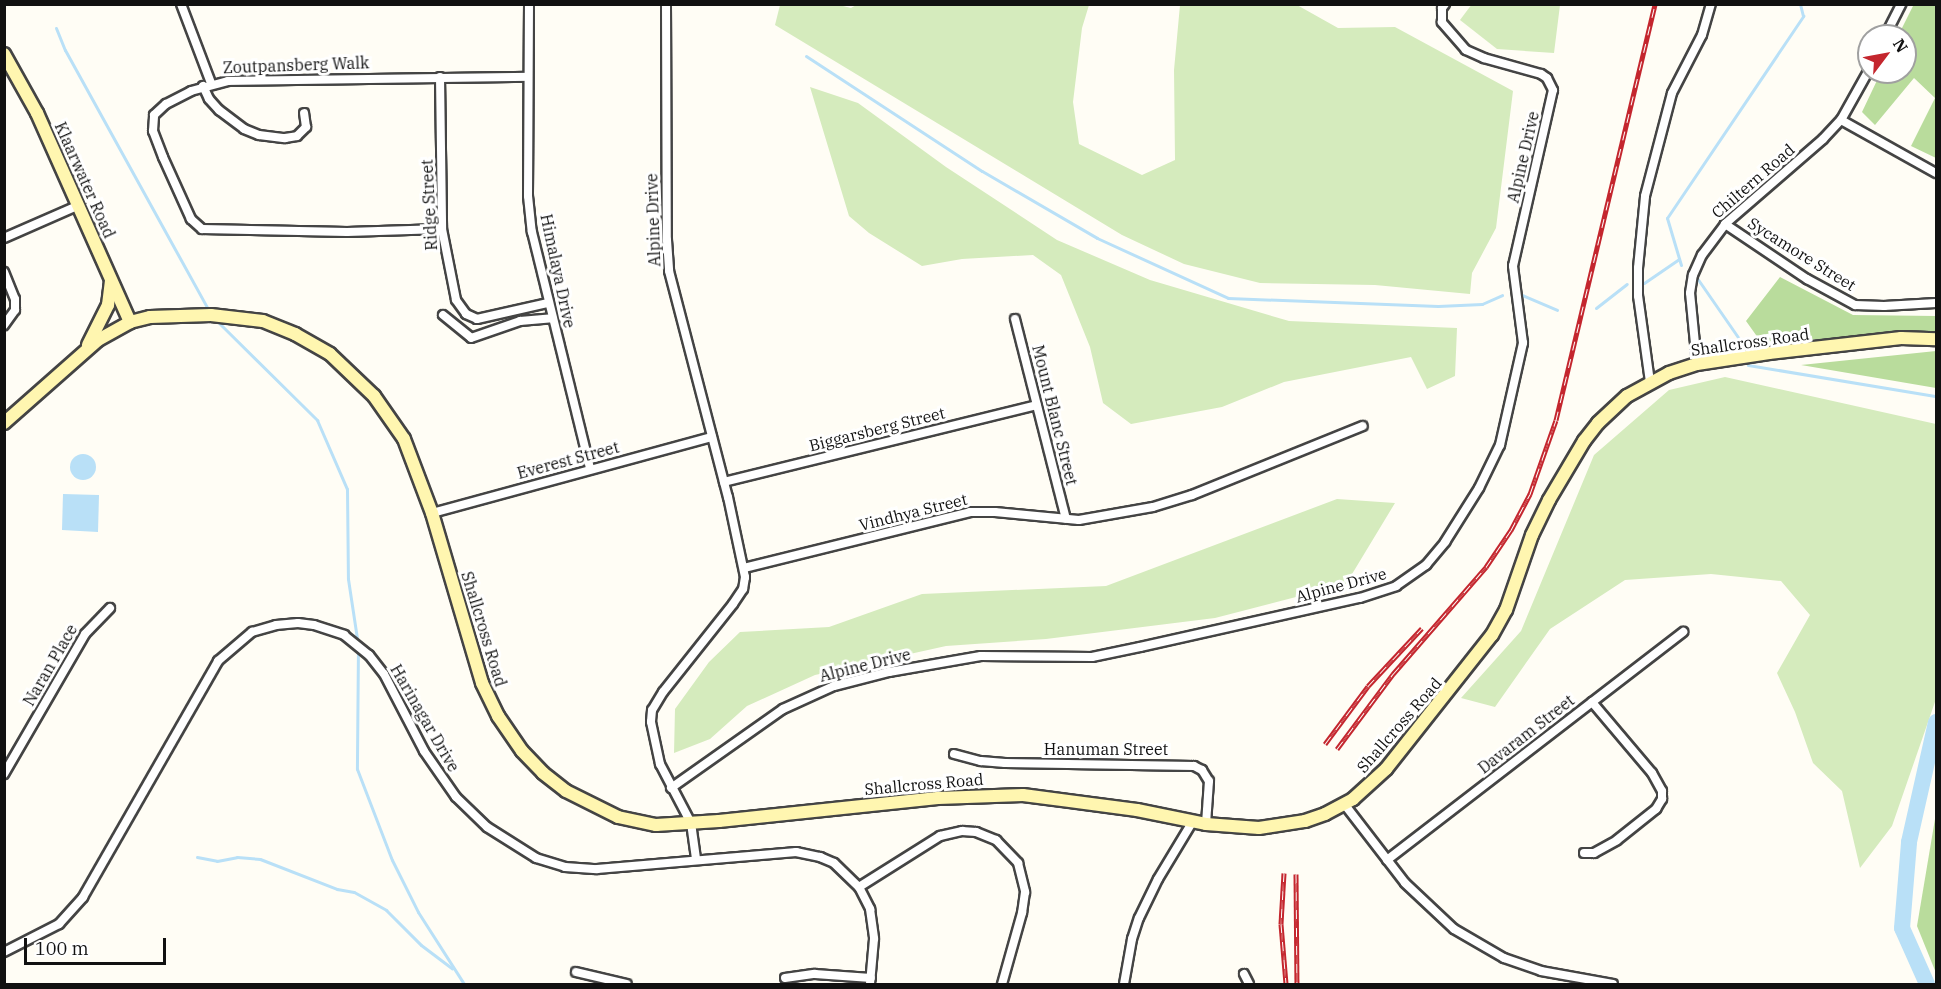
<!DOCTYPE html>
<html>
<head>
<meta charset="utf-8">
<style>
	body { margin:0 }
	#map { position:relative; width:1941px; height:989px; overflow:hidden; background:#fffdf5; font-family:"IBM Plex Serif",serif }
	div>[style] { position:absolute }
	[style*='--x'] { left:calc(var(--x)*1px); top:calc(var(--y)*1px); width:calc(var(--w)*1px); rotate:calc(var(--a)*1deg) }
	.green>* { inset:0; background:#d5ebbd }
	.forest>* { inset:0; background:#b9dc9c }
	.water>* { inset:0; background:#b9e0f7 }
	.round { border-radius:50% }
	.stream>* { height:3px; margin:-1.5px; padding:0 1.5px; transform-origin:1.5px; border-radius:1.5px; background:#b9e0f7 }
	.river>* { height:16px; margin:-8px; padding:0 8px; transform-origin:8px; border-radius:8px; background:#b9e0f7 }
	.roads { filter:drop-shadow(2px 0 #444) drop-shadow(-2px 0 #444) drop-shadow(0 2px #444) drop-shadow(0 -2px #444) }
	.street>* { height:8px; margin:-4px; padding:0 4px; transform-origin:4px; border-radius:4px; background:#fff }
	.secondary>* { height:12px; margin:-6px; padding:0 6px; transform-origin:6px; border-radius:6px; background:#fff6b0 }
	.rail>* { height:5px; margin-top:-2.5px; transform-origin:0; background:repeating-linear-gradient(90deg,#fff 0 9px,#c4262e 0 18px); box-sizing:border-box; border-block:2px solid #c4262e }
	span { translate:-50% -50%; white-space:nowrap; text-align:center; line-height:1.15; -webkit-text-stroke:6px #fff; paint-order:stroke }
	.street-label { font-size:16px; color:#111 }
	.frame { position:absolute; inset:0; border:6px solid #111; pointer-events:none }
	.north { position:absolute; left:1857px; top:24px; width:60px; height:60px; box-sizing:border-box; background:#fff; border:2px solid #a0a0a0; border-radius:50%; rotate:58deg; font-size:16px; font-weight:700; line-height:24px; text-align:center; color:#111 }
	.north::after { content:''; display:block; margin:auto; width:21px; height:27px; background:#c4262e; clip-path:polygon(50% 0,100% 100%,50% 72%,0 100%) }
	.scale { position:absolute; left:24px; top:938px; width:142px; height:27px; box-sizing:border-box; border:3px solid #111; border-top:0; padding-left:8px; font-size:18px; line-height:21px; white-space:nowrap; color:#111; -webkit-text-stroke:4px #fff; paint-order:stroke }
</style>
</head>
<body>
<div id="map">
	<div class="green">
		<div style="clip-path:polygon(858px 4px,1089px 5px,1082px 28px,1073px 102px,1079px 144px,1142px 175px,1175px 160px,1174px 70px,1180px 5px,1297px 5px,1338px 28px,1395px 27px,1513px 91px,1496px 228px,1472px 273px,1470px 294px,1375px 285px,1260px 283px,1184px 264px,1122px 235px,775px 25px,780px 5px,839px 5px,851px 8px)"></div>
		<div style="clip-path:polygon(1472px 4px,1560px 5px,1554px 53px,1497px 49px,1460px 20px)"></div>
		<div style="clip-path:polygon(810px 87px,858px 103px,946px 167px,1057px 240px,1150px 280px,1289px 321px,1457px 328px,1455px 376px,1427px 389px,1411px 357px,1284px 382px,1222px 407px,1131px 424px,1103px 403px,1090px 347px,1061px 275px,1033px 255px,962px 259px,922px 266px,869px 233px,849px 216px)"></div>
		<div style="clip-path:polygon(1725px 377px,1936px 424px,1936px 699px,1892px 826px,1860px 868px,1842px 791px,1813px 763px,1795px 712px,1777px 673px,1810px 615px,1781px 581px,1711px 574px,1625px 580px,1550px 629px,1495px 707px,1461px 698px,1521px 631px,1594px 455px,1669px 390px)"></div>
		<div style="clip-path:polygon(1337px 499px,1395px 503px,1346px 584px,1215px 618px,1046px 639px,946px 646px,815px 675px,747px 706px,710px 739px,674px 753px,675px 709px,709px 662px,740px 632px,829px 627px,922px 594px,1106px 586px)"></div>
	</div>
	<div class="forest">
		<div style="clip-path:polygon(1914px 4px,1936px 5px,1936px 158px,1911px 146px,1935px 98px,1914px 78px,1875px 125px,1862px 112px,1881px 72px,1905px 72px,1905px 36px,1898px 36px)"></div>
		<div style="clip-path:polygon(1780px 277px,1853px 315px,1936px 316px,1936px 333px,1761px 342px,1746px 321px)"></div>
		<div style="clip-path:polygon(1936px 351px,1936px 388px,1801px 365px)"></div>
		<div style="clip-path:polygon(1936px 813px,1936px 973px,1917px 926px)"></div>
	</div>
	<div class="water">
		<div class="round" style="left:70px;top:454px;width:26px;height:26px"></div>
		<div style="clip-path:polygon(63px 494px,99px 495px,98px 532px,62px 530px)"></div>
	</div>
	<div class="stream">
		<div style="--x:56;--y:28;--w:24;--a:68"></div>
		<div style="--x:65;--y:50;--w:298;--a:61.1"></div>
		<div style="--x:806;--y:56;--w:210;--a:33.2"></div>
		<div style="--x:982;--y:171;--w:133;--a:30.2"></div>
		<div style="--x:1097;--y:238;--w:144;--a:24.6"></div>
		<div style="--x:1228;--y:298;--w:210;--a:2.2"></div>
		<div style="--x:1438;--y:306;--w:44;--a:-2.6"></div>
		<div style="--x:1482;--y:304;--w:22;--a:-24"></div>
		<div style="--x:1681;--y:265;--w:49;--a:-106.6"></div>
		<div style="--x:1667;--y:218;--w:244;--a:-56"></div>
		<div style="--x:1803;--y:16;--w:12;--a:-104"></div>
		<div style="--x:1697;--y:278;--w:83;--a:55.3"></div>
		<div style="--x:1644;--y:283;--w:42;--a:-34.4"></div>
		<div style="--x:1522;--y:295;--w:38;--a:23"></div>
		<div style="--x:1596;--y:308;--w:39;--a:-38"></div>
		<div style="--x:215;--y:319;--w:144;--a:44.7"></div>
		<div style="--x:317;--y:420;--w:75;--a:66.5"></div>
		<div style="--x:347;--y:489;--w:90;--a:89.4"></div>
		<div style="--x:348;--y:579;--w:67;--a:81.4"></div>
		<div style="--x:358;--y:645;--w:124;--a:90.5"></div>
		<div style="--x:357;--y:769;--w:97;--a:69"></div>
		<div style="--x:392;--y:860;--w:58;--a:63.4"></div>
		<div style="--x:418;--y:912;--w:85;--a:57.4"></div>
		<div style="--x:1748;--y:365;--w:191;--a:9.4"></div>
		<div style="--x:197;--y:857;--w:20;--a:11"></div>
		<div style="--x:217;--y:861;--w:20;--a:-11"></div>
		<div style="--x:237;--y:857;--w:23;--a:5"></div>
		<div style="--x:260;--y:859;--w:83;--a:21.3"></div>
		<div style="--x:337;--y:889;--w:17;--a:10"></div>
		<div style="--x:354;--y:892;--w:37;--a:29"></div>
		<div style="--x:386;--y:910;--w:49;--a:45"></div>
		<div style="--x:421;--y:945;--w:39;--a:37"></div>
	</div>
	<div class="river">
		<div style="--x:1927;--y:984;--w:61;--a:-114.1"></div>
		<div style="--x:1902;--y:928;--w:86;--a:-85.3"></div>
		<div style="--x:1909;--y:842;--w:123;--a:-77.3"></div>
	</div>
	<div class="roads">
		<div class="street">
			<div style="--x:181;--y:4;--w:85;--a:69.2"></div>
			<div style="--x:529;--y:4;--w:192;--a:90.3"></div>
			<div style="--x:528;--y:196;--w:36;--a:84"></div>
			<div style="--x:532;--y:232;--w:243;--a:76.2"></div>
			<div style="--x:666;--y:4;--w:236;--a:89.8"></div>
			<div style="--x:667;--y:240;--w:31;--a:86"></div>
			<div style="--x:669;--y:271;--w:234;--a:75.4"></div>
			<div style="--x:728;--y:497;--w:82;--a:78"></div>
			<div style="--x:745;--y:577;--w:12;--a:99"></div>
			<div style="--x:743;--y:589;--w:18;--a:124"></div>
			<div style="--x:733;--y:604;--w:112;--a:128.5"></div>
			<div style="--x:663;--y:692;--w:21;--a:121"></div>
			<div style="--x:652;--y:710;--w:12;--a:95"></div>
			<div style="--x:651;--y:722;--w:43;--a:77.9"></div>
			<div style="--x:660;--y:764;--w:67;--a:62.3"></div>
			<div style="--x:691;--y:823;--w:37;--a:82"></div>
			<div style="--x:1885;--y:36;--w:36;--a:-63"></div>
			<div style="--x:440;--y:77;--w:152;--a:89.2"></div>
			<div style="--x:442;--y:229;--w:72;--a:78.8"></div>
			<div style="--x:456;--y:300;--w:17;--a:54"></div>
			<div style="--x:466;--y:314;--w:12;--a:24"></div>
			<div style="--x:477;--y:319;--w:73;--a:-12.7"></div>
			<div style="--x:203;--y:86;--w:14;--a:65"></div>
			<div style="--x:209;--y:99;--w:15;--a:48"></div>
			<div style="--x:219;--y:110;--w:31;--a:37"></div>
			<div style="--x:244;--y:129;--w:16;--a:22"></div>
			<div style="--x:259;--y:135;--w:26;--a:7"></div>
			<div style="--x:285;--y:138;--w:12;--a:-9"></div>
			<div style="--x:297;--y:136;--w:13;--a:-45"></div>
			<div style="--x:306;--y:127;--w:14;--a:-98"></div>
			<div style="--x:1841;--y:120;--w:109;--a:29.2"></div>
			<div style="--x:1725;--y:224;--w:99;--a:33.9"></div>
			<div style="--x:1807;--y:279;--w:55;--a:28.4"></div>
			<div style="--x:1855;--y:305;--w:29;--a:2"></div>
			<div style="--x:1884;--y:306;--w:52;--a:-3.3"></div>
			<div style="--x:442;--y:229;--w:95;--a:178.2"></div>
			<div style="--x:347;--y:232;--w:145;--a:-178.8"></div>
			<div style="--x:202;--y:229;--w:15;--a:-138"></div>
			<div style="--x:191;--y:219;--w:68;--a:-114.3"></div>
			<div style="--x:163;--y:157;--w:28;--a:-111"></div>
			<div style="--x:153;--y:131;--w:16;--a:-86"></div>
			<div style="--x:154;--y:115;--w:16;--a:-43"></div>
			<div style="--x:166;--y:104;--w:28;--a:-27"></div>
			<div style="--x:191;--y:91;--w:38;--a:-15"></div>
			<div style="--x:228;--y:81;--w:300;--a:-0.8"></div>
			<div style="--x:4;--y:238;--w:82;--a:-23.7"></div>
			<div style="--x:4;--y:272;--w:29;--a:68"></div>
			<div style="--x:15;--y:299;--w:11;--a:90"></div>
			<div style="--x:15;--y:310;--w:19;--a:126"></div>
			<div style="--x:443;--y:315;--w:36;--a:39"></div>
			<div style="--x:471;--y:338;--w:52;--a:-19.1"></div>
			<div style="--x:520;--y:321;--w:32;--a:-5"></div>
			<div style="--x:1015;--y:319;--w:206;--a:75.7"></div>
			<div style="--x:1697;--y:364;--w:71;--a:-95.6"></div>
			<div style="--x:1690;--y:293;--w:18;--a:-81"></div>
			<div style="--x:1693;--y:275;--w:22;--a:-66"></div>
			<div style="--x:1702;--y:255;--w:39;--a:-53"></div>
			<div style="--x:1725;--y:224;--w:130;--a:-40.9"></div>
			<div style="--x:1823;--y:139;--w:26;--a:-47"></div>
			<div style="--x:1841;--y:120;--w:57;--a:-60.8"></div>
			<div style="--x:1650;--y:382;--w:87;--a:-97.9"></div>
			<div style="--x:1638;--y:296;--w:28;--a:-90"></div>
			<div style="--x:1638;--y:268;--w:72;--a:-84.4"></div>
			<div style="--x:1645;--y:196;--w:106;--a:-75.3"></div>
			<div style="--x:1672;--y:93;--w:65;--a:-62.7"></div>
			<div style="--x:1702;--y:35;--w:32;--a:-74"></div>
			<div style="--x:724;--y:482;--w:322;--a:-13.8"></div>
			<div style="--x:432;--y:513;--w:290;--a:-15.2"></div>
			<div style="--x:744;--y:568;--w:233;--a:-13.9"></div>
			<div style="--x:970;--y:512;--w:25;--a:0"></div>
			<div style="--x:995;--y:512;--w:84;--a:5.4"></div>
			<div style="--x:1079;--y:520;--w:75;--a:-10"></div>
			<div style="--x:1153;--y:507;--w:41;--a:-17.1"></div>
			<div style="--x:1192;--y:495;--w:184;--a:-22"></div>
			<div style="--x:954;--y:754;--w:28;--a:15"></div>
			<div style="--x:981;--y:761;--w:24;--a:5"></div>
			<div style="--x:1005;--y:763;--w:189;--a:0.9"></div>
			<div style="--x:1194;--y:766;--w:9;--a:27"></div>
			<div style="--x:1202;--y:770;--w:13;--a:58"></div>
			<div style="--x:1209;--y:781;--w:43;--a:94"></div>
			<div style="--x:4;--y:774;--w:162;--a:-59.9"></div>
			<div style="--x:85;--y:634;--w:36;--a:-46"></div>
			<div style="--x:671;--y:788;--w:137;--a:-35.2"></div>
			<div style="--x:783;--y:709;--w:56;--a:-24.3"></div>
			<div style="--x:834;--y:686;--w:57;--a:-14.3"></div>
			<div style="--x:889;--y:672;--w:93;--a:-9.9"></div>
			<div style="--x:981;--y:656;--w:111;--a:0.5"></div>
			<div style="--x:1092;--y:657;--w:49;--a:-11.8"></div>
			<div style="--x:1140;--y:647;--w:225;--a:-12.6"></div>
			<div style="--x:1360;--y:598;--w:38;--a:-18"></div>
			<div style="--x:1396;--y:586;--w:37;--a:-35"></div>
			<div style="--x:1426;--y:565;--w:30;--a:-50"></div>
			<div style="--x:1445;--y:542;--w:64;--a:-57.8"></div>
			<div style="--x:1479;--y:488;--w:48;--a:-64"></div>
			<div style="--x:1500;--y:445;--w:105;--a:-77.3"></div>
			<div style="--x:1523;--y:343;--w:78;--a:-97.4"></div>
			<div style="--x:1513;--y:266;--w:180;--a:-77.2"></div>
			<div style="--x:1553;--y:90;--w:13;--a:-117"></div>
			<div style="--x:1547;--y:78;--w:7;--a:-146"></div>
			<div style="--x:1541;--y:74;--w:59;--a:-164.3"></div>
			<div style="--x:1484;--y:58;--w:20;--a:-156"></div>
			<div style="--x:1466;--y:50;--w:37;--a:-131"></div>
			<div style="--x:1442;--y:22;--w:14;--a:-90"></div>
			<div style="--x:1442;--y:8;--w:5;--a:-53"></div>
			<div style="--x:1345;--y:805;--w:98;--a:52.4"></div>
			<div style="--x:1405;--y:883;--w:67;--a:43.2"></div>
			<div style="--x:1454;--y:929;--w:58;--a:30.1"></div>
			<div style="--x:1504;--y:958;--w:39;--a:19"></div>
			<div style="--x:1541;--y:971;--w:73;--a:10.2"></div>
			<div style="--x:1584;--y:853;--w:10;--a:0"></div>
			<div style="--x:1594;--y:853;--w:26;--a:-29"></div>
			<div style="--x:1617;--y:840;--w:50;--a:-38.5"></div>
			<div style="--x:1656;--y:809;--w:12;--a:-59"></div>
			<div style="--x:1662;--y:799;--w:8;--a:-90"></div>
			<div style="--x:1662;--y:791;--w:21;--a:-119"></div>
			<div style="--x:1652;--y:773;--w:93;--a:-130.2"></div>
			<div style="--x:1387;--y:860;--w:374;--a:-37.6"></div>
			<div style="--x:859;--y:887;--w:96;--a:-32.2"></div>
			<div style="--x:940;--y:836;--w:23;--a:-13"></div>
			<div style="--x:962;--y:831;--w:14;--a:4"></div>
			<div style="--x:976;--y:832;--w:22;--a:22"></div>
			<div style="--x:996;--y:840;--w:32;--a:46"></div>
			<div style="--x:1018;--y:863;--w:30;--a:76"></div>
			<div style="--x:1025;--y:892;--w:21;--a:98"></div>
			<div style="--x:1022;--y:913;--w:74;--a:105.7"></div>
			<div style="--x:4;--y:952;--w:62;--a:-27"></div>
			<div style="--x:59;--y:924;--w:36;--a:-48"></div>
			<div style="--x:83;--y:897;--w:272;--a:-60.2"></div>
			<div style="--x:218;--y:661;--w:45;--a:-40.5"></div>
			<div style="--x:252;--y:632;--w:25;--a:-16"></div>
			<div style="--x:276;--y:625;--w:22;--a:-5"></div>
			<div style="--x:298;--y:623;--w:16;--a:7"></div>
			<div style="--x:314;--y:625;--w:32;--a:18"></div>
			<div style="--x:344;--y:635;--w:32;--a:39"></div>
			<div style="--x:369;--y:655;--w:24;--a:52"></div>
			<div style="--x:384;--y:674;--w:87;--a:62.5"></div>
			<div style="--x:424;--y:751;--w:56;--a:55.2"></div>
			<div style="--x:456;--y:797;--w:43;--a:44.1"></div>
			<div style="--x:487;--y:827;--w:58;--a:32.3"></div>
			<div style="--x:536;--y:858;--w:30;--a:17"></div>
			<div style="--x:565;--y:867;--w:32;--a:4"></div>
			<div style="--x:597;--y:869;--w:200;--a:-4.9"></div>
			<div style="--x:796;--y:852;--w:25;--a:12"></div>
			<div style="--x:820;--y:857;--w:15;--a:23"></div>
			<div style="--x:834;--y:863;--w:35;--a:44"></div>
			<div style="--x:859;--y:887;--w:25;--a:63"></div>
			<div style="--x:870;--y:909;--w:30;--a:82"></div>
			<div style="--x:874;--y:939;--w:45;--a:95.1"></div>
			<div style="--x:576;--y:972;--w:52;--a:13.2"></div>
			<div style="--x:1244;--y:974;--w:11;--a:63"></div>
			<div style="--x:785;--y:978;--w:30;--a:-8"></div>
			<div style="--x:815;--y:974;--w:56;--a:4.1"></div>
			<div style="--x:1124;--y:984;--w:46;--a:-79.9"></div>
			<div style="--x:1132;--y:939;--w:22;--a:-72"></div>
			<div style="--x:1139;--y:918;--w:43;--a:-64"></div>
			<div style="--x:1158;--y:879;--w:68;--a:-58.9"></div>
		</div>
		<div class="secondary">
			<div style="--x:4;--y:54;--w:68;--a:60.8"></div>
			<div style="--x:37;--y:113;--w:229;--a:66"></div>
			<div style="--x:88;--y:345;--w:45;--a:-63.4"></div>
			<div style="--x:108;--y:305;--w:24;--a:-83"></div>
			<div style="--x:4;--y:423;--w:125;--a:-41.4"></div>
			<div style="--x:98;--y:340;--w:37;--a:-29"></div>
			<div style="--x:130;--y:322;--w:21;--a:-14"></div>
			<div style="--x:150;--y:317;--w:61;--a:-1.9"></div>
			<div style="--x:211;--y:315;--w:52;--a:6.6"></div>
			<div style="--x:263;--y:321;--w:35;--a:22"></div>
			<div style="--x:295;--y:334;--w:40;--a:29.7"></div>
			<div style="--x:330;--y:354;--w:61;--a:43.7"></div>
			<div style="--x:374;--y:396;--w:52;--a:55.1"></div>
			<div style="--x:404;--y:439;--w:79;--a:69.3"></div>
			<div style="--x:432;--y:513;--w:177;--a:73.6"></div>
			<div style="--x:482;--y:683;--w:37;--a:64"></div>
			<div style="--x:498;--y:716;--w:42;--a:55.6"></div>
			<div style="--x:522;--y:751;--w:30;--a:46"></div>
			<div style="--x:543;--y:773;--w:29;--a:38"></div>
			<div style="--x:566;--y:791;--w:58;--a:26.6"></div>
			<div style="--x:618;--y:817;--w:39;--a:12"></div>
			<div style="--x:656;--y:825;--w:63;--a:-3.6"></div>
			<div style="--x:719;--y:821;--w:220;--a:-6"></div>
			<div style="--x:938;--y:798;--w:85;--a:-2"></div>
			<div style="--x:1023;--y:795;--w:115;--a:7.5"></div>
			<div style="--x:1137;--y:810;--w:70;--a:11.5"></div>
			<div style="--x:1206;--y:824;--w:53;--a:4.3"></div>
			<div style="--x:1259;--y:828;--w:47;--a:-8.7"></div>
			<div style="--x:1305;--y:821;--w:21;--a:-19"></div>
			<div style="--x:1325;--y:814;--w:32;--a:-28"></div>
			<div style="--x:1353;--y:799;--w:45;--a:-42.3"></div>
			<div style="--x:1386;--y:769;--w:171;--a:-51.7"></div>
			<div style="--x:1492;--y:635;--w:29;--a:-61"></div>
			<div style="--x:1506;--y:610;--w:79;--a:-70.9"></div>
			<div style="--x:1532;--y:535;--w:39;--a:-64"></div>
			<div style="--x:1549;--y:500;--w:69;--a:-59.3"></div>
			<div style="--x:1584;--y:441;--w:23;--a:-52"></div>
			<div style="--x:1598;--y:423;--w:40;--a:-43"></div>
			<div style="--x:1627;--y:396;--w:48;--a:-28.7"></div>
			<div style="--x:1669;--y:373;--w:29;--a:-18"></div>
			<div style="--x:1697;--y:364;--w:73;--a:-8.7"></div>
			<div style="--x:1769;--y:353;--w:133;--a:-6.5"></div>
			<div style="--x:1901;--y:338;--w:35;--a:2"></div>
		</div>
	</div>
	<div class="rail">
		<div style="--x:1325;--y:744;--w:72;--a:-53.4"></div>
		<div style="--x:1368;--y:686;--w:79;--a:-47"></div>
		<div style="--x:1337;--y:749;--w:94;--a:-53.3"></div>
		<div style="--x:1393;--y:674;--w:142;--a:-49"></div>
		<div style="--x:1486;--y:567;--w:45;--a:-56"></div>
		<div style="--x:1511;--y:530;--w:41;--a:-62.2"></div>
		<div style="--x:1530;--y:494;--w:78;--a:-70.6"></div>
		<div style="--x:1556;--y:420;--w:428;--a:-76.6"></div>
		<div style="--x:1284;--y:873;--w:51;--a:93.4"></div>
		<div style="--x:1281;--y:924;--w:60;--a:85.2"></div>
		<div style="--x:1296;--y:874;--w:110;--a:89.5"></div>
	</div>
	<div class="street-label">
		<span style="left:296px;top:65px;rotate:-2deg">Zoutpansberg Walk</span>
		<span style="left:1523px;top:157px;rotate:-77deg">Alpine Drive</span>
		<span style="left:85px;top:180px;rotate:66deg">Klaarwater Road</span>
		<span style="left:1753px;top:181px;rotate:-41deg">Chiltern Road</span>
		<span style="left:429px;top:205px;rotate:-93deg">Ridge Street</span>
		<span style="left:653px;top:220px;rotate:-92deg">Alpine Drive</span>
		<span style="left:1802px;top:254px;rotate:32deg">Sycamore Street</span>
		<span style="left:558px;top:271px;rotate:78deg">Himalaya Drive</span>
		<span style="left:1750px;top:342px;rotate:-8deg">Shallcross Road</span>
		<span style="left:1055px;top:415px;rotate:76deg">Mount Blanc Street</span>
		<span style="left:877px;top:429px;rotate:-14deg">Biggarsberg Street</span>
		<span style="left:568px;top:460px;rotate:-15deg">Everest Street</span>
		<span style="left:913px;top:512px;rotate:-14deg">Vindhya Street</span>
		<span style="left:1341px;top:585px;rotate:-15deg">Alpine Drive</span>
		<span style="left:484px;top:629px;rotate:73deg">Shallcross Road</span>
		<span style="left:50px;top:665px;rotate:-60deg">Naran Place</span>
		<span style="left:865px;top:665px;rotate:-14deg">Alpine Drive</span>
		<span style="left:425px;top:718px;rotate:60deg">Harinagar Drive</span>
		<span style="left:1399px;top:725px;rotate:-49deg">Shallcross Road</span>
		<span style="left:1526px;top:734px;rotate:-38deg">Davaram Street</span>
		<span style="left:1106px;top:749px">Hanuman Street</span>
		<span style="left:924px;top:784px;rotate:-5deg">Shallcross Road</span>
	</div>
	<div class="frame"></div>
	<div class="north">N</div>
	<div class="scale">100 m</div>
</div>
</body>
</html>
